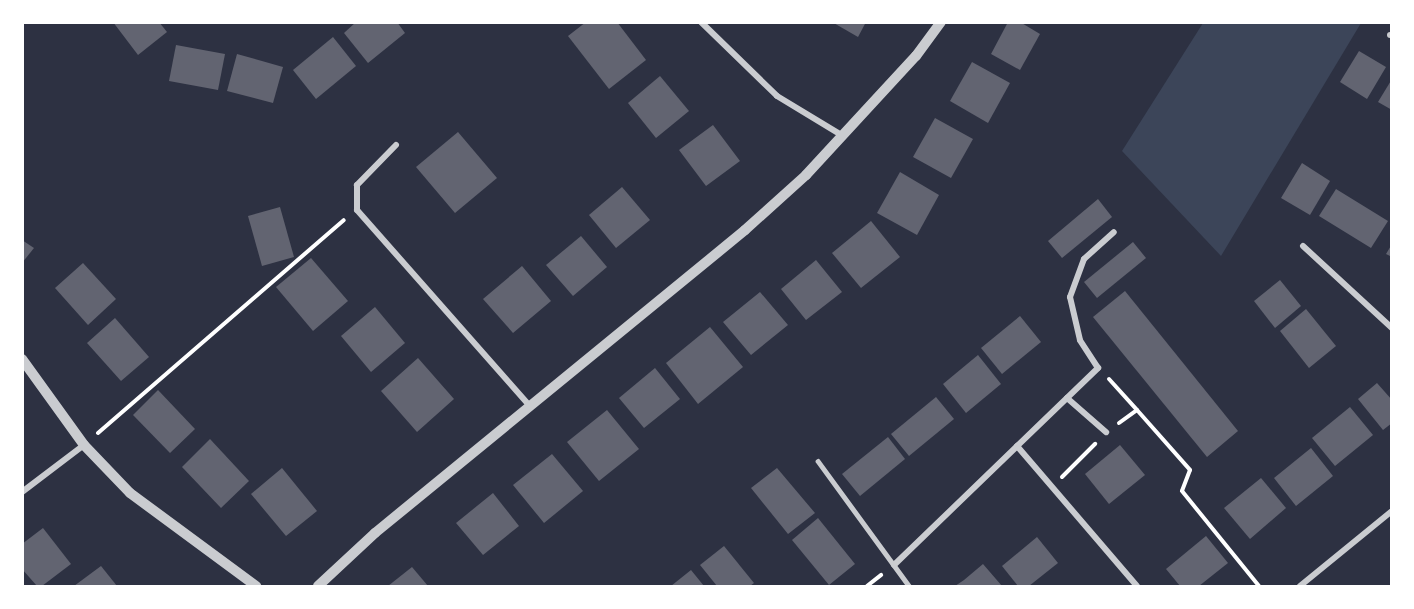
<!DOCTYPE html>
<html>
<head>
<meta charset="utf-8">
<style>
	body { margin:0 }
	#map { position:relative; width:1414px; height:609px; overflow:hidden; background:#2d3142; font-family:"Sofia Sans Condensed",sans-serif }
	div>[style] { position:absolute }
	[style*='--x'] { left:calc(var(--x)*1px); top:calc(var(--y)*1px); width:calc(var(--w)*1px); rotate:calc(var(--a)*1deg) }
	.green>* { inset:0; background:#3c4559 }
	.building>* { inset:0; background:#626471 }
	.path>* { height:4px; margin:-2px; padding:0 2px; transform-origin:2px; border-radius:2px; background:#fff }
	.service>* { height:4.5px; margin:-2.25px; padding:0 2.25px; transform-origin:2.25px; border-radius:2.25px; background:#caccd0 }
	.minor>* { height:6px; margin:-3px; padding:0 3px; transform-origin:3px; border-radius:3px; background:#caccd0 }
	.tertiary>* { height:10px; margin:-5px; padding:0 5px; transform-origin:5px; border-radius:5px; background:#caccd0 }
	span { translate:-50% -50%; white-space:nowrap; text-align:center; line-height:1.15; -webkit-text-stroke:4.5px #fff; paint-order:stroke }
	.frame { position:absolute; inset:0; border:24px solid #fff; pointer-events:none }
</style>
</head>
<body>
<div id="map">
	<div class="green">
		<div style="clip-path:polygon(1203px 23px,1361px 23px,1221px 256px,1122px 151px)"></div>
	</div>
	<div class="building">
		<div style="clip-path:polygon(113px 22px,159px 22px,167px 32px,138px 55px)"></div>
		<div style="clip-path:polygon(356px 22px,397px 22px,405px 33px,368px 63px,344px 33px)"></div>
		<div style="clip-path:polygon(586px 22px,617px 22px,646px 60px,609px 89px,568px 36px)"></div>
		<div style="clip-path:polygon(832px 22px,866px 22px,858px 37px)"></div>
		<div style="clip-path:polygon(1008px 22px,1020px 22px,1040px 34px,1020px 70px,991px 54px)"></div>
		<div style="clip-path:polygon(333px 37px,356px 66px,316px 99px,293px 70px)"></div>
		<div style="clip-path:polygon(176px 45px,225px 54px,218px 90px,169px 81px)"></div>
		<div style="clip-path:polygon(1359px 51px,1386px 67px,1367px 99px,1340px 82px)"></div>
		<div style="clip-path:polygon(237px 54px,283px 67px,273px 103px,227px 91px)"></div>
		<div style="clip-path:polygon(972px 62px,1010px 83px,988px 123px,950px 101px)"></div>
		<div style="clip-path:polygon(660px 76px,689px 111px,656px 138px,628px 103px)"></div>
		<div style="clip-path:polygon(1392px 79px,1392px 110px,1378px 102px)"></div>
		<div style="clip-path:polygon(935px 118px,973px 139px,951px 178px,913px 157px)"></div>
		<div style="clip-path:polygon(713px 125px,740px 161px,706px 186px,679px 150px)"></div>
		<div style="clip-path:polygon(458px 132px,497px 178px,455px 213px,416px 167px)"></div>
		<div style="clip-path:polygon(1302px 163px,1330px 181px,1310px 215px,1281px 198px)"></div>
		<div style="clip-path:polygon(900px 172px,939px 195px,917px 235px,877px 213px)"></div>
		<div style="clip-path:polygon(622px 187px,650px 220px,616px 248px,589px 215px)"></div>
		<div style="clip-path:polygon(1336px 189px,1388px 221px,1371px 248px,1319px 216px)"></div>
		<div style="clip-path:polygon(1098px 199px,1112px 217px,1062px 258px,1048px 241px)"></div>
		<div style="clip-path:polygon(280px 207px,294px 257px,262px 266px,248px 216px)"></div>
		<div style="clip-path:polygon(871px 221px,900px 257px,861px 288px,832px 253px)"></div>
		<div style="clip-path:polygon(581px 236px,607px 267px,573px 296px,546px 265px)"></div>
		<div style="clip-path:polygon(22px 240px,34px 248px,22px 263px)"></div>
		<div style="clip-path:polygon(1133px 242px,1146px 258px,1097px 298px,1084px 282px)"></div>
		<div style="clip-path:polygon(1392px 244px,1392px 257px,1386px 254px)"></div>
		<div style="clip-path:polygon(311px 258px,348px 301px,313px 331px,276px 287px)"></div>
		<div style="clip-path:polygon(816px 260px,842px 292px,806px 320px,781px 289px)"></div>
		<div style="clip-path:polygon(83px 263px,116px 299px,88px 325px,55px 288px)"></div>
		<div style="clip-path:polygon(522px 266px,551px 301px,513px 333px,483px 299px)"></div>
		<div style="clip-path:polygon(1280px 280px,1301px 306px,1275px 328px,1254px 301px)"></div>
		<div style="clip-path:polygon(1125px 291px,1238px 431px,1207px 457px,1093px 317px)"></div>
		<div style="clip-path:polygon(760px 292px,788px 325px,751px 355px,723px 322px)"></div>
		<div style="clip-path:polygon(375px 307px,405px 343px,371px 372px,341px 336px)"></div>
		<div style="clip-path:polygon(1306px 309px,1336px 346px,1309px 368px,1280px 331px)"></div>
		<div style="clip-path:polygon(1020px 316px,1041px 342px,1002px 374px,981px 348px)"></div>
		<div style="clip-path:polygon(115px 318px,149px 357px,121px 381px,87px 343px)"></div>
		<div style="clip-path:polygon(710px 327px,743px 367px,698px 404px,666px 363px)"></div>
		<div style="clip-path:polygon(978px 355px,1001px 384px,966px 413px,943px 384px)"></div>
		<div style="clip-path:polygon(418px 358px,454px 399px,417px 432px,381px 391px)"></div>
		<div style="clip-path:polygon(655px 368px,680px 399px,644px 428px,619px 398px)"></div>
		<div style="clip-path:polygon(1377px 383px,1392px 400px,1392px 423px,1383px 430px,1358px 399px)"></div>
		<div style="clip-path:polygon(158px 390px,195px 429px,170px 453px,133px 415px)"></div>
		<div style="clip-path:polygon(936px 397px,954px 419px,909px 456px,891px 434px)"></div>
		<div style="clip-path:polygon(1350px 407px,1373px 435px,1335px 466px,1312px 438px)"></div>
		<div style="clip-path:polygon(607px 410px,639px 449px,599px 481px,567px 442px)"></div>
		<div style="clip-path:polygon(888px 437px,905px 459px,860px 496px,842px 474px)"></div>
		<div style="clip-path:polygon(210px 439px,249px 481px,221px 508px,182px 467px)"></div>
		<div style="clip-path:polygon(1120px 445px,1145px 475px,1109px 504px,1085px 474px)"></div>
		<div style="clip-path:polygon(1311px 448px,1333px 476px,1296px 506px,1274px 478px)"></div>
		<div style="clip-path:polygon(552px 454px,583px 491px,544px 523px,513px 485px)"></div>
		<div style="clip-path:polygon(282px 468px,317px 511px,286px 536px,251px 494px)"></div>
		<div style="clip-path:polygon(777px 468px,815px 513px,788px 534px,751px 488px)"></div>
		<div style="clip-path:polygon(1261px 478px,1286px 508px,1250px 539px,1224px 508px)"></div>
		<div style="clip-path:polygon(493px 493px,519px 526px,483px 555px,456px 523px)"></div>
		<div style="clip-path:polygon(818px 518px,855px 564px,829px 585px,792px 540px)"></div>
		<div style="clip-path:polygon(43px 528px,71px 564px,42px 586px,37px 586px,22px 569px,22px 544px)"></div>
		<div style="clip-path:polygon(1206px 536px,1228px 563px,1199px 586px,1180px 586px,1166px 569px)"></div>
		<div style="clip-path:polygon(1037px 537px,1058px 563px,1029px 586px,1018px 586px,1002px 566px)"></div>
		<div style="clip-path:polygon(724px 546px,754px 583px,750px 586px,717px 586px,700px 565px)"></div>
		<div style="clip-path:polygon(983px 564px,1002px 586px,955px 586px,964px 580px)"></div>
		<div style="clip-path:polygon(101px 566px,117px 586px,74px 586px)"></div>
		<div style="clip-path:polygon(412px 567px,428px 586px,388px 586px)"></div>
		<div style="clip-path:polygon(691px 570px,704px 586px,671px 586px)"></div>
	</div>
	<div class="path">
		<div style="--x:1109;--y:379;--w:42;--a:47.9"></div>
		<div style="--x:1119;--y:423;--w:22;--a:-36"></div>
		<div style="--x:1137;--y:410;--w:80;--a:48.5"></div>
		<div style="--x:1190;--y:470;--w:22;--a:111"></div>
		<div style="--x:1182;--y:491;--w:122;--a:51"></div>
		<div style="--x:98;--y:433;--w:325;--a:-40.9"></div>
		<div style="--x:1062;--y:477;--w:47;--a:-45"></div>
		<div style="--x:867;--y:586;--w:18;--a:-38"></div>
	</div>
	<div class="service">
		<div style="--x:818;--y:461;--w:155;--a:53.9"></div>
	</div>
	<div class="minor">
		<div style="--x:701;--y:22;--w:106;--a:44.2"></div>
		<div style="--x:777;--y:96;--w:77;--a:31.2"></div>
		<div style="--x:1390;--y:35;--w:2;--a:0"></div>
		<div style="--x:396;--y:145;--w:56;--a:134.3"></div>
		<div style="--x:357;--y:185;--w:25;--a:90"></div>
		<div style="--x:357;--y:210;--w:261;--a:48.6"></div>
		<div style="--x:1303;--y:246;--w:121;--a:42.7"></div>
		<div style="--x:1067;--y:398;--w:52;--a:41.1"></div>
		<div style="--x:1017;--y:446;--w:184;--a:49.4"></div>
		<div style="--x:22;--y:492;--w:78;--a:-37.2"></div>
		<div style="--x:894;--y:565;--w:284;--a:-44"></div>
		<div style="--x:1098;--y:368;--w:33;--a:-123"></div>
		<div style="--x:1080;--y:340;--w:44;--a:-103.1"></div>
		<div style="--x:1070;--y:297;--w:40;--a:-69.8"></div>
		<div style="--x:1084;--y:259;--w:40;--a:-42"></div>
		<div style="--x:1300;--y:586;--w:119;--a:-39.2"></div>
	</div>
	<div class="tertiary">
		<div style="--x:22;--y:359;--w:106;--a:54.2"></div>
		<div style="--x:84;--y:445;--w:66;--a:46.2"></div>
		<div style="--x:130;--y:493;--w:157;--a:36.4"></div>
		<div style="--x:318;--y:586;--w:78;--a:-42.9"></div>
		<div style="--x:375;--y:533;--w:478;--a:-39.3"></div>
		<div style="--x:745;--y:230;--w:82;--a:-42"></div>
		<div style="--x:806;--y:175;--w:162;--a:-47.3"></div>
		<div style="--x:916;--y:56;--w:42;--a:-53.7"></div>
	</div>
	<div class="frame"></div>
</div>
</body>
</html>
